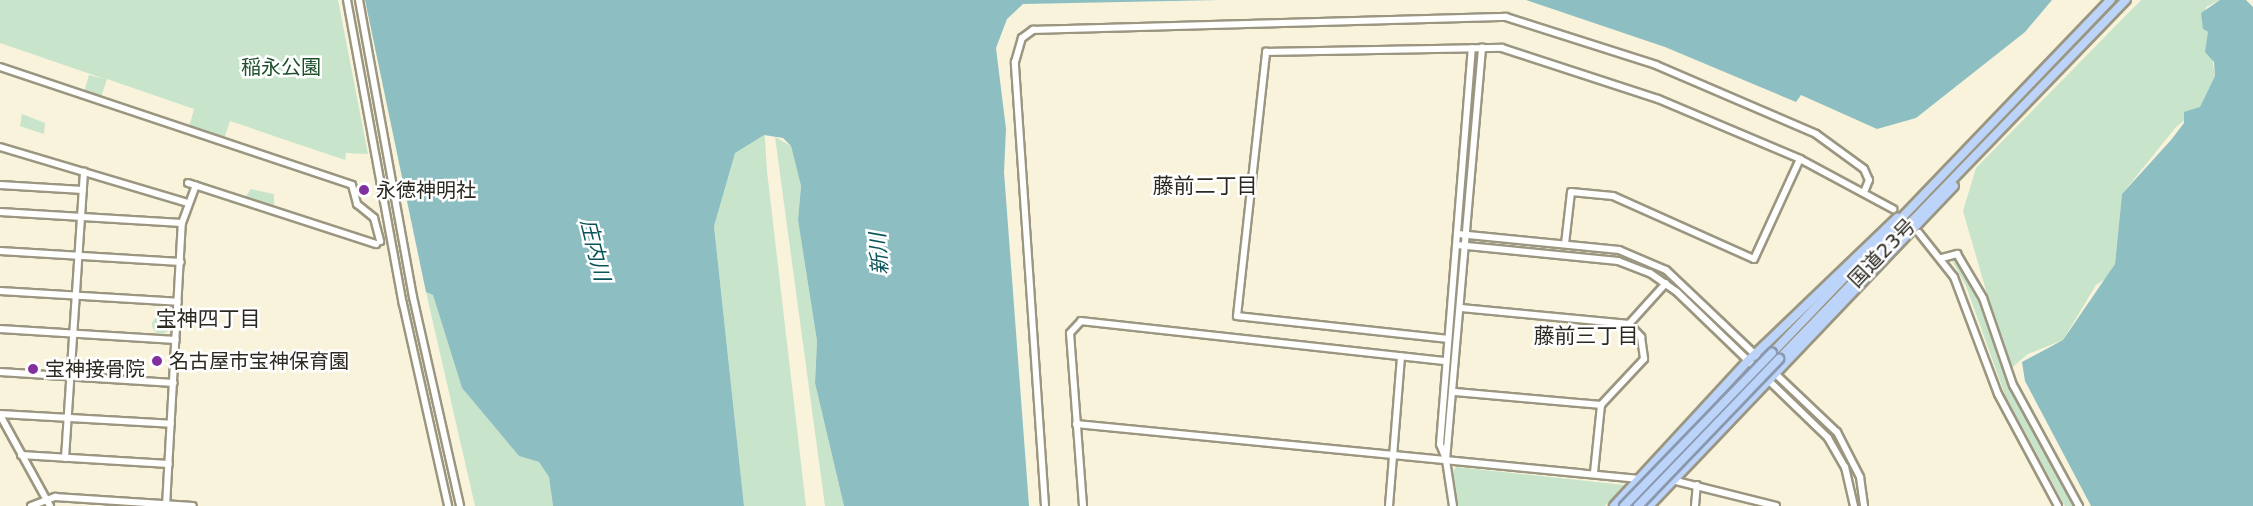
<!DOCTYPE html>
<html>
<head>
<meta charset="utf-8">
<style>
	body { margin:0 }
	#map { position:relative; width:2253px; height:506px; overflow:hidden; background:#f9f3db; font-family:"DejaVu Sans","Noto Sans JP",sans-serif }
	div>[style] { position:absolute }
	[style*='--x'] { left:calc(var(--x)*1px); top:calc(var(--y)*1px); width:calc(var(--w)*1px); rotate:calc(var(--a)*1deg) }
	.green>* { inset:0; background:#c8e5cc }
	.round { border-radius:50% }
	.water>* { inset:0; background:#8cbec2 }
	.roads { filter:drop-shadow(2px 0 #9b9680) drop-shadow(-2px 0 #9b9680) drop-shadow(0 2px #9b9680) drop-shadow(0 -2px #9b9680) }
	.minor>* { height:6px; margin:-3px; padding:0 3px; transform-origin:3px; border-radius:3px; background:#fff }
	.highway>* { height:8px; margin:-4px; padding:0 4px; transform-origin:4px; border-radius:4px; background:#bcd4f9 }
	.bridges { filter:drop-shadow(2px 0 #8998ad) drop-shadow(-2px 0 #8998ad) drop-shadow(0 2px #8998ad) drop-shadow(0 -2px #8998ad) }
	.highway-bridge>* { height:8px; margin:-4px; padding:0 4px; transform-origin:4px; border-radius:4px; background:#bcd4f9 }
	.dots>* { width:16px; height:16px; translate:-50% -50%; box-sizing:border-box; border:3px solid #fff; border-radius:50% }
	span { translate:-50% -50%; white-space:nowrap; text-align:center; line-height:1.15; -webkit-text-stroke:5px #fff; paint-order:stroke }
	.park-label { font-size:20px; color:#1d502b }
	.poi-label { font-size:20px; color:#2b2920 }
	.left { translate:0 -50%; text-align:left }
	.street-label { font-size:20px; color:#2b2920 }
	.neighbourhood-label { font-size:21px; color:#2b2920 }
	.water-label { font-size:21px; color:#095459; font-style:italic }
</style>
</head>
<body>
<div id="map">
	<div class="green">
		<div style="clip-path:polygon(0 0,338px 0,368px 154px,346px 153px,345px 160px,230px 121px,224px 139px,189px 127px,194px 109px,107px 79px,101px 97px,84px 92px,89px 75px,105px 79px,0 43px)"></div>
		<div style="clip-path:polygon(756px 0,767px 171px,806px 506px,744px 506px,714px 226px)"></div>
		<div style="clip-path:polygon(2141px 0,2220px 0,2206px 7px,2203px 29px,2208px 32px,2215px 76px,2200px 108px,2176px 127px,2122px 194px,2115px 264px,2107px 278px,2096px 285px,2063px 340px,2028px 354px,2009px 370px,1963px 211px,1976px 168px)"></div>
		<div style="clip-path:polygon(22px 114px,45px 123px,44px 134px,20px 126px)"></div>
		<div style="clip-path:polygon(775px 137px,791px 146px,801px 186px,798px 220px,817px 341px,815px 383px,844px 506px,825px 506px)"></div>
		<div style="clip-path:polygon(251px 189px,274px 194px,274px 209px,244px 199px)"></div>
		<div style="clip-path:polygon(1949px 255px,1958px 259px,1983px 307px,2004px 372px,2076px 506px,2065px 506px,2005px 395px,1966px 286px)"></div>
		<div style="clip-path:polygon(426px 292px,433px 295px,462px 388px,519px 456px,539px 462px,549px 477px,553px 506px,475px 506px)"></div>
		<div class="round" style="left:152px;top:316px;width:18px;height:18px"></div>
		<div style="clip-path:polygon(1456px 467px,1625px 485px,1605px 506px,1456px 506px,1451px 474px)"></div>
	</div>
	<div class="water">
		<div style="clip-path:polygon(365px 0,1219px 0,1023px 4px,1007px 19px,996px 48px,1006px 129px,1004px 172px,1029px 506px,844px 506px,815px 383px,817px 341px,798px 220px,801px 186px,791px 146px,783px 138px,764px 135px,735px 153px,714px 226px,744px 506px,553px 506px,549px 477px,539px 462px,519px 456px,462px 388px,433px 295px,426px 292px)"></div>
		<div style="clip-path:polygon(1526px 0,2052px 0,2025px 32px,1916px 118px,1877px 129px,1801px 95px,1796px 102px,1665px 47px)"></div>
		<div style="clip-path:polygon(2220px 0,2246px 0,2253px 7px,2253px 506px,2091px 506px,2025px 381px,2022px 362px,2063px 340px,2115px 264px,2122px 194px,2171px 140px,2184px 123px,2184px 112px,2200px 107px,2215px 76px,2214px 62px,2205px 52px,2208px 32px,2203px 29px,2201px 13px)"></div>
	</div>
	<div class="roads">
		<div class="minor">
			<div style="--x:347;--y:0;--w:309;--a:79.6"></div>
			<div style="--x:403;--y:304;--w:207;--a:77.4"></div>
			<div style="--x:359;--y:0;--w:302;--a:79.7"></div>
			<div style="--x:413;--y:297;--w:214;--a:77.3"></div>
			<div style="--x:0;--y:67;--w:371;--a:18.5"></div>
			<div style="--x:352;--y:185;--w:20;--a:75"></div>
			<div style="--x:357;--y:204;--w:22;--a:39"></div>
			<div style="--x:374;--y:218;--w:24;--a:75"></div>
			<div style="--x:0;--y:147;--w:193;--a:16.6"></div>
			<div style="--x:188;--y:183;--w:198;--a:18"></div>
			<div style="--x:0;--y:185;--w:83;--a:3.4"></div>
			<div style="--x:0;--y:212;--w:182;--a:3.5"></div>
			<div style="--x:1919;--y:233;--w:56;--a:51.5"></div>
			<div style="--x:1954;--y:277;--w:125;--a:69.4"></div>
			<div style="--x:1998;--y:394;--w:127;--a:61.8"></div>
			<div style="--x:1458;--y:234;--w:162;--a:5.7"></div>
			<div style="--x:1619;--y:250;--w:51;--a:23.1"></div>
			<div style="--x:1666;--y:270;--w:236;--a:43.5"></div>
			<div style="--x:1837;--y:432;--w:51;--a:62.9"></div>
			<div style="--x:1860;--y:477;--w:29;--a:82"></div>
			<div style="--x:1565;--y:244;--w:52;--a:-83.4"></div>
			<div style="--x:1571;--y:192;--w:42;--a:5.4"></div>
			<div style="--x:1613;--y:196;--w:154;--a:24.1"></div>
			<div style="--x:1754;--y:259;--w:110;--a:-65.3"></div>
			<div style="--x:1457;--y:245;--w:162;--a:5.7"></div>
			<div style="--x:1618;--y:261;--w:34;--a:21"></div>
			<div style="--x:1650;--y:273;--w:33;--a:35"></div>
			<div style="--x:1677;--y:292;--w:210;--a:44"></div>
			<div style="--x:1828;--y:438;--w:34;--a:60"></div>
			<div style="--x:1845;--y:467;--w:40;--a:77"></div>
			<div style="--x:0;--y:251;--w:181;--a:3.5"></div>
			<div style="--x:1942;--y:258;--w:16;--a:-15"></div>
			<div style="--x:1957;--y:254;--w:51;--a:59.4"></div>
			<div style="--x:1983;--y:298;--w:92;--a:71"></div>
			<div style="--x:2013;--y:385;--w:138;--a:61.4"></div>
			<div style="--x:0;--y:291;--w:178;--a:3.5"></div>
			<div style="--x:1461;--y:308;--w:169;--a:5.4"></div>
			<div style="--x:1629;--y:324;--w:18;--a:47"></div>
			<div style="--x:1641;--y:337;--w:22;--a:82"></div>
			<div style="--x:1644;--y:359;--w:63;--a:133.1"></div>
			<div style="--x:1601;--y:405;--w:68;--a:95.9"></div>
			<div style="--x:1629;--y:324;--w:55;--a:-47.9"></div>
			<div style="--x:0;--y:329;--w:176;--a:3.6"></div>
			<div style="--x:1448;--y:339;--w:212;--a:-173.8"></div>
			<div style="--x:1237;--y:316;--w:266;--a:-83.7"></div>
			<div style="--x:1266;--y:52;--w:236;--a:-1"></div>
			<div style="--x:1502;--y:48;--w:164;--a:18.1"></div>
			<div style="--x:1658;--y:99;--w:154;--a:22.9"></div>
			<div style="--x:1800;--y:159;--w:106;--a:28.3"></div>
			<div style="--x:0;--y:372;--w:174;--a:3.6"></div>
			<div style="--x:1455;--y:392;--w:147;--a:5.1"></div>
			<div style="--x:0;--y:414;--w:171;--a:3.3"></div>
			<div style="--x:0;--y:415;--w:104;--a:61.2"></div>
			<div style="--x:1076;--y:424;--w:566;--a:5.58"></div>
			<div style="--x:21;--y:455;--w:148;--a:3.5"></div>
			<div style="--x:65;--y:458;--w:287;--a:-86.2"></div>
			<div style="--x:1446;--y:459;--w:16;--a:-112"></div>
			<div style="--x:1440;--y:444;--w:397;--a:-85.4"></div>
			<div style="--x:1676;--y:481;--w:103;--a:14"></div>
			<div style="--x:31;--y:506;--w:26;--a:-21"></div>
			<div style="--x:55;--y:497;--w:138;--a:3.7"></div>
			<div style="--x:166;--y:506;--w:283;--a:-86.8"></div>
			<div style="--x:182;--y:223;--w:40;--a:-69.8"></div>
			<div style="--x:1045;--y:506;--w:445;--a:-93.9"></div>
			<div style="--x:1015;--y:62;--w:25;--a:-74"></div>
			<div style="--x:1022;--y:38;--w:14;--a:-36"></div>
			<div style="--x:1033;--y:30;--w:473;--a:-1.6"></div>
			<div style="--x:1506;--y:17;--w:157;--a:17.7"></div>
			<div style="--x:1656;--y:65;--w:174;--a:23.3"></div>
			<div style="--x:1816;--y:134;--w:59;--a:36.1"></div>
			<div style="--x:1864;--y:169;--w:12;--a:66"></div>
			<div style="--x:1869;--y:180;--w:11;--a:112"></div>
			<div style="--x:1083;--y:506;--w:173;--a:-94.3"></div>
			<div style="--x:1070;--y:333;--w:16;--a:-47"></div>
			<div style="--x:1081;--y:321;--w:367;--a:6.3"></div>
			<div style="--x:1389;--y:506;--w:150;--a:-85.4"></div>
			<div style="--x:1453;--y:506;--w:47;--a:-98.7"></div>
			<div style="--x:1446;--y:460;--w:414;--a:-85"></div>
			<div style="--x:1695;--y:506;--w:21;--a:-85"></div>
		</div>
		<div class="highway">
			<div style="--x:1772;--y:353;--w:489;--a:-46.2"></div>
			<div style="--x:1779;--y:359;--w:499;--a:-46"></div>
			<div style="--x:1614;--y:506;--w:197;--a:-47.3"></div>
			<div style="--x:1748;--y:361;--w:207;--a:-43.8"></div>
			<div style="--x:1649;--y:506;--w:442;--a:-46.4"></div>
		</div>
	</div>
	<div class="bridges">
		<div class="highway-bridge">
			<div style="--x:1624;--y:506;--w:213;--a:-46"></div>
			<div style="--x:1638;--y:506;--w:204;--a:-46.2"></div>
		</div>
	</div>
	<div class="dots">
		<div style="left:364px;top:190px;background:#83309f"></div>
		<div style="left:157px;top:361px;background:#83309f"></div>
		<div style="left:33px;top:369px;background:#83309f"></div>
	</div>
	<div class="park-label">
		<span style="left:281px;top:67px">稲永公園</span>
	</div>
	<div class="poi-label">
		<span class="left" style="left:376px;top:190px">永徳神明社</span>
		<span class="left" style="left:169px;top:361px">名古屋市宝神保育園</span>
		<span class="left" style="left:45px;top:369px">宝神接骨院</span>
	</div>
	<div class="street-label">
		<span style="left:1882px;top:253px;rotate:-46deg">国道23号</span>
	</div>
	<div class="neighbourhood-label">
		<span style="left:1205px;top:186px">藤前二丁目</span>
		<span style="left:208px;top:319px">宝神四丁目</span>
		<span style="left:1586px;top:336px">藤前三丁目</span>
	</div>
	<div class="water-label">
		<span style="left:595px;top:250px;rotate:76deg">庄内川</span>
		<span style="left:879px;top:254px;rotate:-94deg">新川</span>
	</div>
</div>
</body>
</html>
